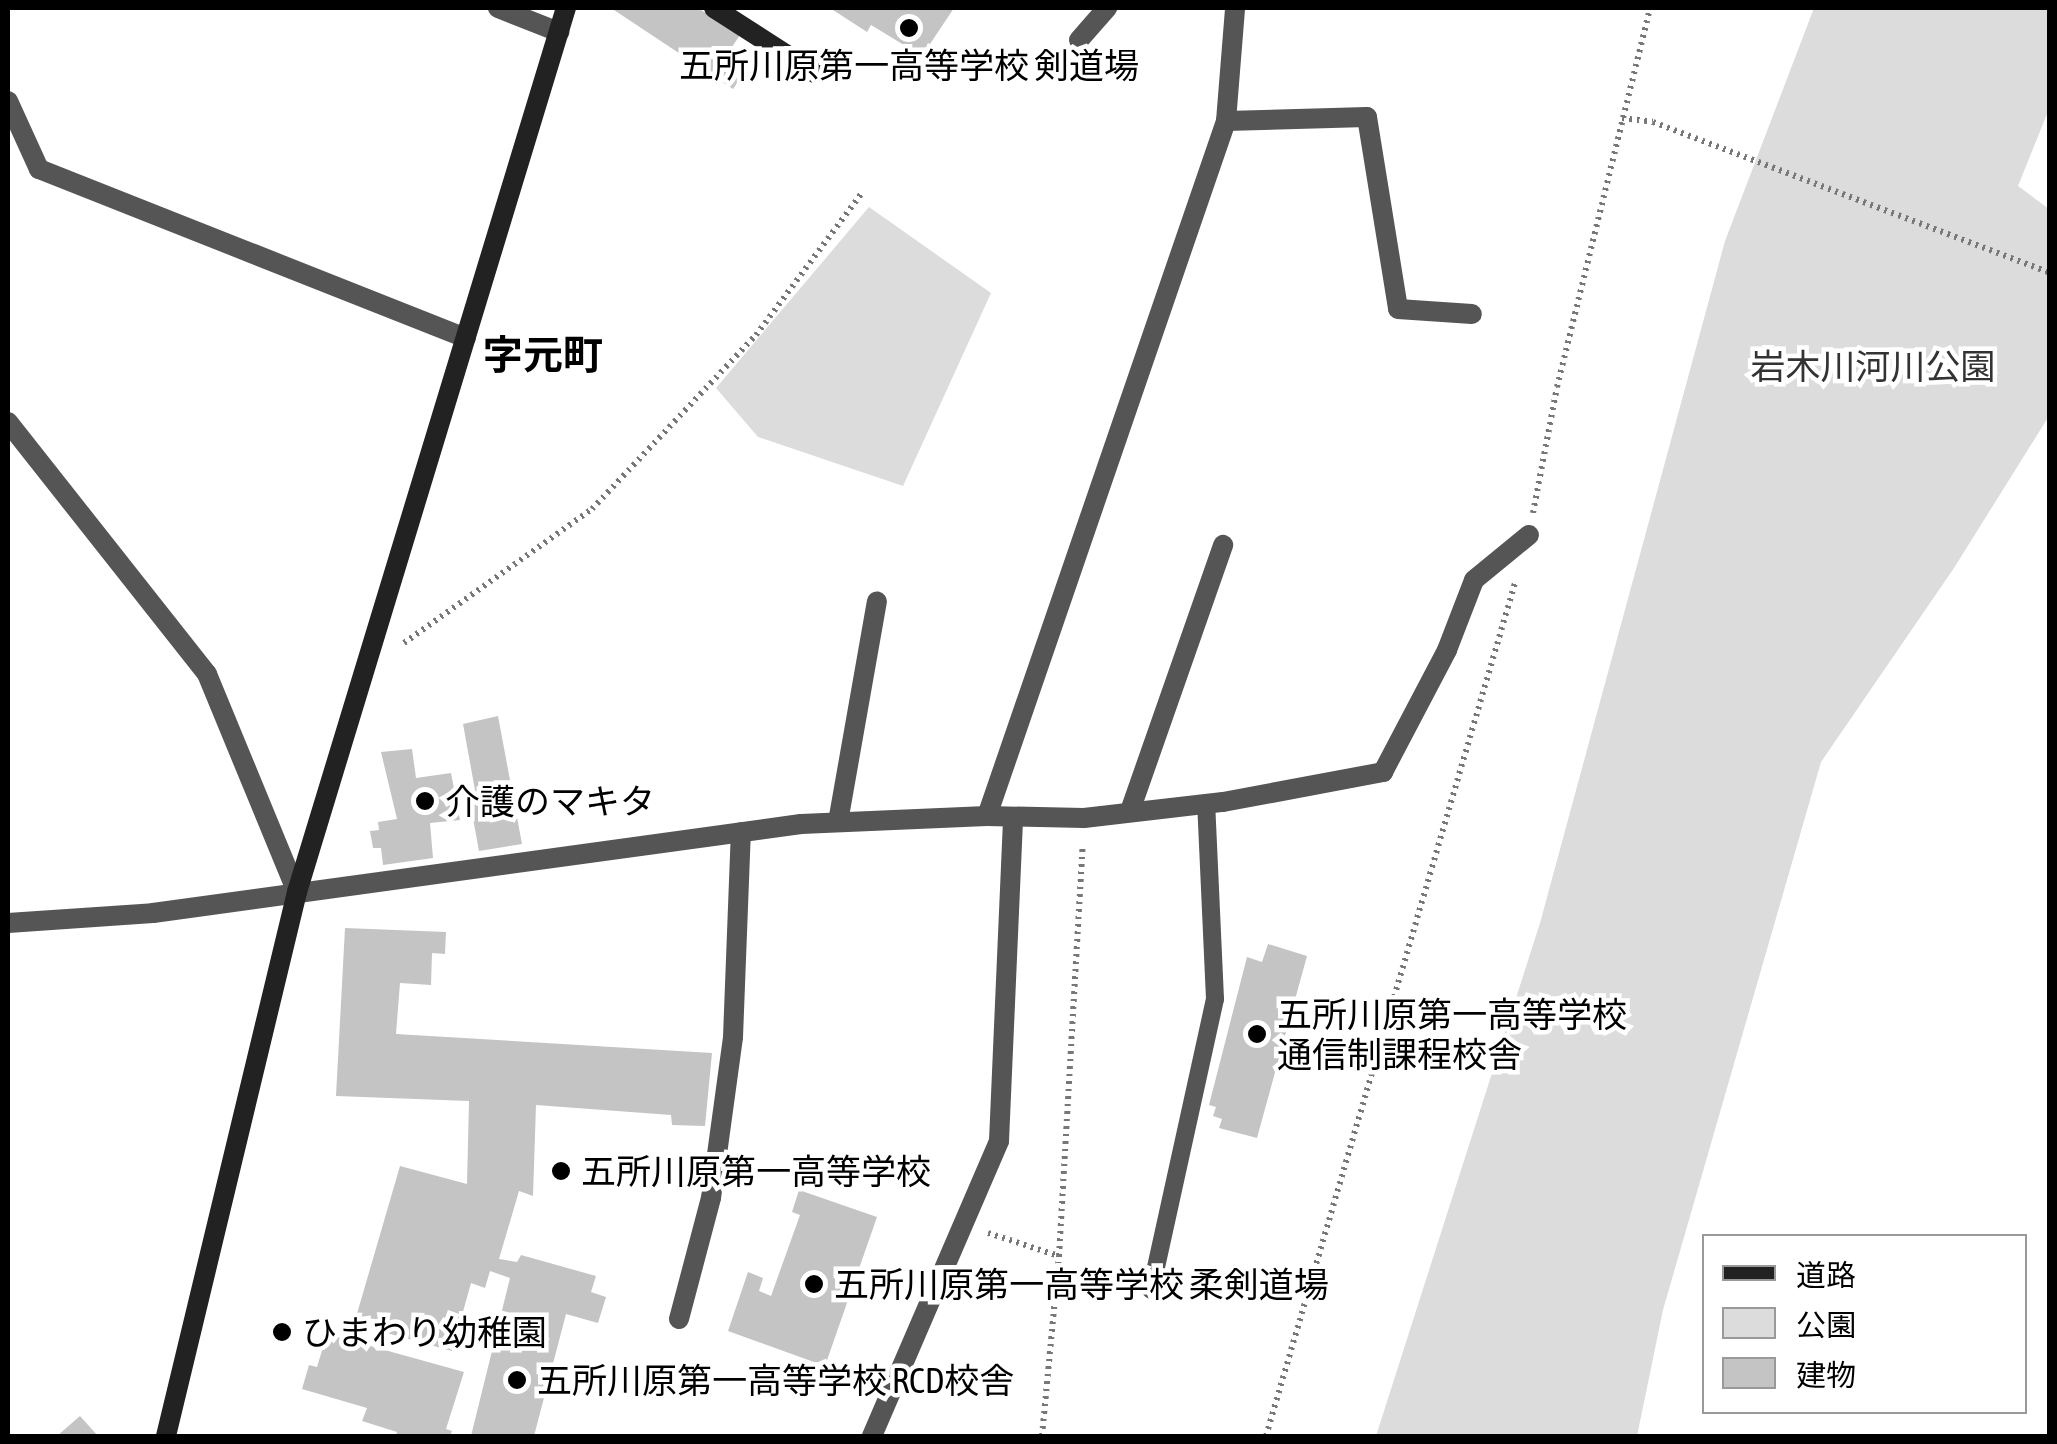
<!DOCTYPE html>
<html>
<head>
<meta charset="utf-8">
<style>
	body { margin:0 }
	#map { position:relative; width:2057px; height:1444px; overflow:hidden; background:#fff; font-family:"Asap Condensed","Noto Sans JP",sans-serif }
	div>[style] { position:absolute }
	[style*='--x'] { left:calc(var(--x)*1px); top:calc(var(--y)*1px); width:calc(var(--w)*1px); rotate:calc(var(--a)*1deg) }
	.green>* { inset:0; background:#dcdcdc }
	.building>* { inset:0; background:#c4c4c4 }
	.path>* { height:6px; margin-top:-3px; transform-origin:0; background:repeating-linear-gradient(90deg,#777 0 2.5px,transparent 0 7.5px) }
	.lane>* { height:18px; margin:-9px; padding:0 9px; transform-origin:9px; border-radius:9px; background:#555 }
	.street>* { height:20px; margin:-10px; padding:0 10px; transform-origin:10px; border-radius:10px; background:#555 }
	.secondary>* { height:20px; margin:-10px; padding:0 10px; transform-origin:10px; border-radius:10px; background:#222 }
	.dots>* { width:28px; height:28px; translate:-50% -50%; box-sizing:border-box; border:5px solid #fff; border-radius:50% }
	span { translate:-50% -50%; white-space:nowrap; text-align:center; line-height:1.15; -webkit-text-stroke:9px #fff; paint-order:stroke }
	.poi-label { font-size:35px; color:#000 }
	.left { translate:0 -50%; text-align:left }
	.park-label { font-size:35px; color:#333 }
	.quarter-label { font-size:40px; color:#000; font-weight:700 }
	.frame { position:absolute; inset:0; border:10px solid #000; pointer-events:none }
	.legend { position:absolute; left:1702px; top:1234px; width:325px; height:180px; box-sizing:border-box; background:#fff; border:2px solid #999; margin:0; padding:12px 18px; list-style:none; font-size:30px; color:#000 }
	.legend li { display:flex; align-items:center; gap:20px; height:50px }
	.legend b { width:50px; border:2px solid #999 }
</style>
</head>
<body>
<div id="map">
	<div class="green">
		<div style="clip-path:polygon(1814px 8px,2049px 8px,2049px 109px,2018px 186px,2049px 209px,2049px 416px,1954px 568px,1821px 762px,1663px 1310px,1637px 1436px,1376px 1436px,1540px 923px,1725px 241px)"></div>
		<div style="clip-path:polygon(869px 207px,991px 293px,903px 486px,758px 437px,716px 388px)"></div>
	</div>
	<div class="building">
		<div style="clip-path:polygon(611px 8px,698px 8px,740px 35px,730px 50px,751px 62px,733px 89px)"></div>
		<div style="clip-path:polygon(830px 8px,954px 8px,922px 56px,871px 25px,867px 32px)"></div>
		<div style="clip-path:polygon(498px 716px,522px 844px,479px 851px,470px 802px,477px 801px,463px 724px)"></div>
		<div style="clip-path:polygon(412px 749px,416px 778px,451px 773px,460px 820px,430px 823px,433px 858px,383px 865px,381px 848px,373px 848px,370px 831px,379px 830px,378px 822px,397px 819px,381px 752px)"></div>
		<div style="clip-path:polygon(345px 928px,446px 932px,445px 954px,432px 953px,431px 985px,400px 983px,396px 1034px,712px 1053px,705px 1126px,672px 1125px,671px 1115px,536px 1105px,533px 1196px,519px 1191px,499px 1259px,517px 1262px,521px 1255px,596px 1276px,591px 1292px,606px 1297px,598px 1323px,566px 1314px,534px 1436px,471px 1436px,510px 1278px,490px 1271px,485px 1288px,471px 1283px,452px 1351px,354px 1324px,400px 1166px,467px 1184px,469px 1101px,336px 1096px)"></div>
		<div style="clip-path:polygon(1268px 944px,1307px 956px,1257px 1138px,1219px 1128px,1222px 1119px,1213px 1116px,1216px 1107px,1209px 1105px,1247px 957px,1262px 962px)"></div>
		<div style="clip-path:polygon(799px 1190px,877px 1217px,825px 1366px,728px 1331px,748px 1272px,763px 1278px,759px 1291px,771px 1296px,800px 1215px,792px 1212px)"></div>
		<div style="clip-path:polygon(327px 1334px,464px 1372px,446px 1429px,452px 1431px,450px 1436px,396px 1436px,397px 1432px,362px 1421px,367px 1408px,302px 1389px,309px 1365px,317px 1367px)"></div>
		<div style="clip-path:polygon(80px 1416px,98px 1436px,57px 1436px)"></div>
	</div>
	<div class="path">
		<div style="--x:1622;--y:118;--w:31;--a:7"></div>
		<div style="--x:1653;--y:122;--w:425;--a:20.8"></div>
		<div style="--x:1533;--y:513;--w:128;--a:-79.2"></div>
		<div style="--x:1557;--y:387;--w:390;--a:-76.2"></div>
		<div style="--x:404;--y:643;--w:231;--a:-35.5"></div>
		<div style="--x:592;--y:509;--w:239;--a:-46.7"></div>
		<div style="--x:756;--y:335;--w:176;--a:-53.3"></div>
		<div style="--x:988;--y:1233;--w:75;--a:17.9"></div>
		<div style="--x:1042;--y:1436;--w:181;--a:-84.6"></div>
		<div style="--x:1059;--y:1256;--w:412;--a:-86.7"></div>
		<div style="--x:1266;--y:1436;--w:889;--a:-73.73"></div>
	</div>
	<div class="lane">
		<div style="--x:1151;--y:1290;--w:298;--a:-77.6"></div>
		<div style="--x:1215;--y:999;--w:196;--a:-92.6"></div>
	</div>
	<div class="street">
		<div style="--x:498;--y:8;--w:66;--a:21.5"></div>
		<div style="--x:1079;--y:40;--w:43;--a:-48.8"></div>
		<div style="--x:8;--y:101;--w:75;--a:65.5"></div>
		<div style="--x:39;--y:169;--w:459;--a:21.6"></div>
		<div style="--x:1226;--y:121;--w:141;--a:-1.6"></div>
		<div style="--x:1367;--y:117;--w:194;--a:80.8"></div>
		<div style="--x:1398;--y:309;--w:74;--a:3.9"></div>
		<div style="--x:8;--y:422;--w:321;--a:51.7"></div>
		<div style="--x:207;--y:674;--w:236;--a:67.6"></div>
		<div style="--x:1130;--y:811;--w:282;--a:-70.7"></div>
		<div style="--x:987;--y:816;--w:735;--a:-71.02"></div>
		<div style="--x:1226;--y:121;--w:113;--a:-85.4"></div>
		<div style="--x:838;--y:822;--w:224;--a:-80"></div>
		<div style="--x:8;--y:923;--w:145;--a:-3.9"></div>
		<div style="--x:153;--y:913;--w:654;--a:-7.82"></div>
		<div style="--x:801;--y:824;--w:186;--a:-2.5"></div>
		<div style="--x:987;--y:816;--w:97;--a:1.2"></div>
		<div style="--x:1084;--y:818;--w:140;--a:-6.6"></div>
		<div style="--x:1223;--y:802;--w:163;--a:-10.6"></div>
		<div style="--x:1383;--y:772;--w:138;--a:-62.3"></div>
		<div style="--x:1447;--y:650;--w:75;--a:-68.9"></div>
		<div style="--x:1474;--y:580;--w:71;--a:-39.3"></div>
		<div style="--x:679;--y:1319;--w:125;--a:-75.2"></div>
		<div style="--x:711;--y:1198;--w:162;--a:-82.2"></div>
		<div style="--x:733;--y:1037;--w:205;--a:-87.8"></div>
		<div style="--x:872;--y:1436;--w:321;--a:-66.7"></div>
		<div style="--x:999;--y:1141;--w:322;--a:-87.5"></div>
	</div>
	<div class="secondary">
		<div style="--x:714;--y:8;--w:120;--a:32.8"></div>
		<div style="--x:166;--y:1436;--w:560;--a:-76.46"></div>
		<div style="--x:297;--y:892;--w:924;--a:-73.08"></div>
	</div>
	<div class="dots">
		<div style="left:909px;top:28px;background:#000"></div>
		<div style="left:425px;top:801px;background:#000"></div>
		<div style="left:1257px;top:1034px;background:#000"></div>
		<div style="left:561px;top:1171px;background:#000"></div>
		<div style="left:814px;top:1284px;background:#000"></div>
		<div style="left:282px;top:1332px;background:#000"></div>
		<div style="left:517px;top:1380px;background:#000"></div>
	</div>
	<div class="poi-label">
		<span style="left:909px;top:65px">五所川原第一高等学校 剣道場</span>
		<span class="left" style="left:445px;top:801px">介護のマキタ</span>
		<span class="left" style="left:1277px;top:1034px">五所川原第一高等学校<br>通信制課程校舎</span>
		<span class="left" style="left:581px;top:1171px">五所川原第一高等学校</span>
		<span class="left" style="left:834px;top:1284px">五所川原第一高等学校 柔剣道場</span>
		<span class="left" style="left:302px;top:1332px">ひまわり幼稚園</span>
		<span class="left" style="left:537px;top:1380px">五所川原第一高等学校 RCD校舎</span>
	</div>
	<div class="park-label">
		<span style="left:1873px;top:366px">岩木川河川公園</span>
	</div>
	<div class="quarter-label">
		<span style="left:543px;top:355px">字元町</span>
	</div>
	<div class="frame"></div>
	<ul class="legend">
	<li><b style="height:12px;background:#222"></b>道路</li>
	<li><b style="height:28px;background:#dcdcdc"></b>公園</li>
	<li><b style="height:28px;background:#c4c4c4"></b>建物</li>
	</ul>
</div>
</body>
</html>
